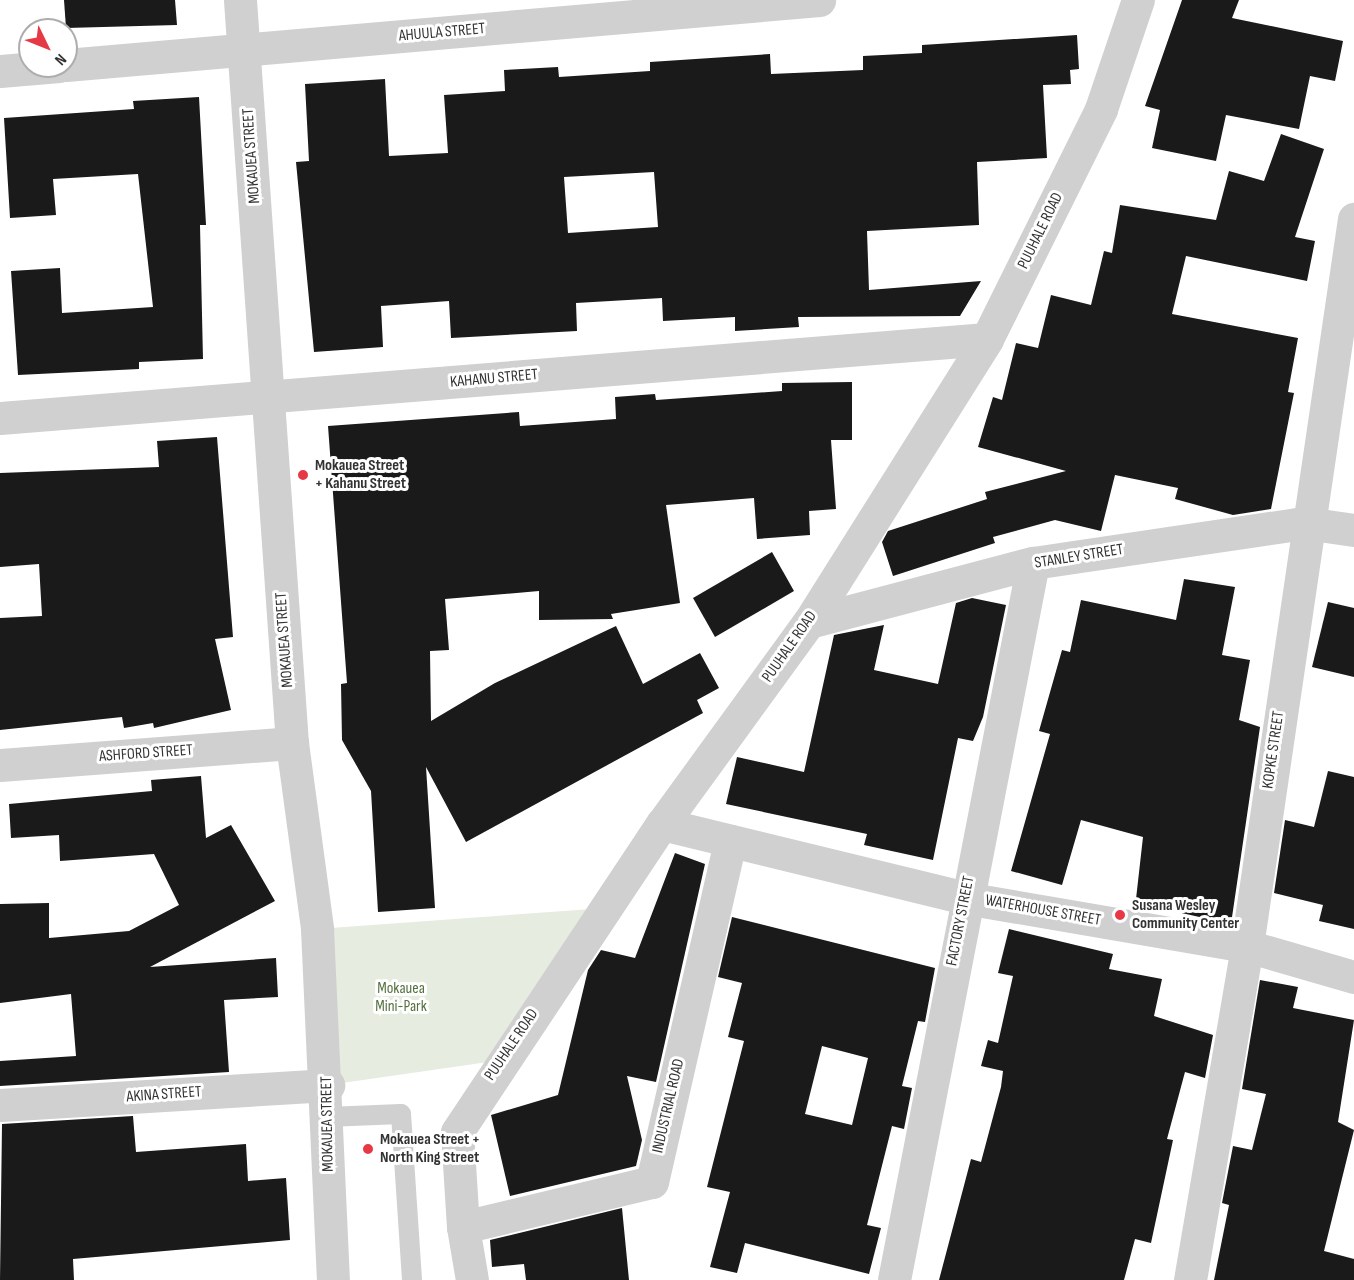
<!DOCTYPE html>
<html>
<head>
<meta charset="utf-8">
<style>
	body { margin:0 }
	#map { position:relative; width:1354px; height:1280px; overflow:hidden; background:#fff; font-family:"Sofia Sans Condensed",sans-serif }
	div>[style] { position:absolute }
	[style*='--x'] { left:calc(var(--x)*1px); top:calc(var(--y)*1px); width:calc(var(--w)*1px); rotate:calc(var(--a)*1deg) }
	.green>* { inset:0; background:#e6ecdf }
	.building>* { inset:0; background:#1a1a1a }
	.service>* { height:20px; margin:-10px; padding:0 10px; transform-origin:10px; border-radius:10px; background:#d0d0d0 }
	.minor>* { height:33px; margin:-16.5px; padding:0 16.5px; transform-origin:16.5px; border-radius:16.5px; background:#d0d0d0 }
	.tertiary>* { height:33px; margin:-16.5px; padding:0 16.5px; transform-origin:16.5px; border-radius:16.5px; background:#d0d0d0 }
	.dots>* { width:16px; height:16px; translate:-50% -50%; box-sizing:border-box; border:3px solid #fff; border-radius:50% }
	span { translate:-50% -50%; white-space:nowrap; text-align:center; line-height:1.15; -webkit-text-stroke:6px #fff; paint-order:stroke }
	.street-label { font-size:16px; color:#333 }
	.poi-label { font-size:16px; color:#333; font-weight:700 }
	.left { translate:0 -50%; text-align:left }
	.park-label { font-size:16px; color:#56703f }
	.north { position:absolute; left:18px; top:18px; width:60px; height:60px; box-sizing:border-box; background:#fff; border:2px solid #adadad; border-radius:50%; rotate:133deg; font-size:16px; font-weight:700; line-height:24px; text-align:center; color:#333 }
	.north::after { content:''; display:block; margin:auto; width:21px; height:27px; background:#e63946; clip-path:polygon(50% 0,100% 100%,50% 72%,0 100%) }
</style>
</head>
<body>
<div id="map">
	<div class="green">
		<div style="clip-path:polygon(606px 908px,502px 1060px,328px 1085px,317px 929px)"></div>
	</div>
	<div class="building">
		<div style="clip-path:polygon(64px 0,175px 0,177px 25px,66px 28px)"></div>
		<div style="clip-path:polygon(1182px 0,1239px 0,1232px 18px,1343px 41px,1335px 81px,1310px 76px,1299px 129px,1226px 115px,1216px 161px,1152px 148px,1160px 110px,1145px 106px)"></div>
		<div style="clip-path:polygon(evenodd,1077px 35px,1079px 69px,1070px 70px,1071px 84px,1043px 85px,1047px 158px,977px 162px,979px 225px,867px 231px,869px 290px,981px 281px,960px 316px,798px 317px,799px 327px,735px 331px,735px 317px,663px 321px,662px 298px,576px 303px,577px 331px,451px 338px,449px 301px,381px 306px,383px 347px,314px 352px,296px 162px,309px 161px,305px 84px,385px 79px,389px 156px,448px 153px,444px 95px,505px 91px,504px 70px,558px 67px,559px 77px,650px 71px,650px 62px,770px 54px,771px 74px,863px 70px,863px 56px,922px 53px,922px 45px,1077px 35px,654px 172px,658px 227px,568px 233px,564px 177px,654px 172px)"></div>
		<div style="clip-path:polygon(199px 97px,206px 225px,200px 225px,203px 359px,139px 362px,139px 369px,18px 375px,11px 271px,60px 268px,62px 313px,153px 307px,138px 174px,53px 179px,56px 215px,10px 218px,4px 118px,134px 109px,133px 101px)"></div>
		<div style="clip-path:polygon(1281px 134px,1324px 149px,1295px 237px,1315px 241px,1307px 281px,1186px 256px,1172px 314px,1298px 338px,1288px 392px,1294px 393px,1271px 509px,1233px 515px,1175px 499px,1178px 488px,1115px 475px,1101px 531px,1055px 520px,993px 537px,995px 543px,893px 576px,882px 542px,888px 531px,987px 499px,985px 492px,1066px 471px,978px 447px,993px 397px,1002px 400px,1016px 343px,1038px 348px,1051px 295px,1091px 305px,1104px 251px,1112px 253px,1120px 205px,1216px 220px,1229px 171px,1264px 181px)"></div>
		<div style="clip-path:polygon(852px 382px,852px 440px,831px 440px,836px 509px,809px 511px,810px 535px,757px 539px,754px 498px,666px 505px,680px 603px,611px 614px,613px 619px,539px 620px,539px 591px,445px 599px,449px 650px,430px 651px,431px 721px,495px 683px,616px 626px,643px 684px,700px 653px,719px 688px,697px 700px,703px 713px,466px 842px,426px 767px,435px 908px,378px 912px,371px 791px,342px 740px,341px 684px,347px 683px,328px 426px,519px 412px,520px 426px,616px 419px,615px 397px,655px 394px,656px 400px,782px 391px,782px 383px)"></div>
		<div style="clip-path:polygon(217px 437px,233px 637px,215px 639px,231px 710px,154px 728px,153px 723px,124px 728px,122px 717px,0 730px,0 618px,42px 616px,39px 564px,0 567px,0 473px,159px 467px,157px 441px)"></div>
		<div style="clip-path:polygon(772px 552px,794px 591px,715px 637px,693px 598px)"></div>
		<div style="clip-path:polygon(1184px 579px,1235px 587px,1222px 655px,1250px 660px,1239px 720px,1260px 727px,1231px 924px,1177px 912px,1179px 904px,1136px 899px,1143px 837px,1081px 820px,1062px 885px,1011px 871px,1050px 734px,1039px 731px,1062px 650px,1070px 652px,1081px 600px,1176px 620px)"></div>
		<div style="clip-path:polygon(972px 598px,1006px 605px,983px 717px,973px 741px,958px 738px,933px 860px,864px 845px,867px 834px,726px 804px,737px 757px,804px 772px,834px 635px,884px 625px,874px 670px,938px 684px,956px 603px)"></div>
		<div style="clip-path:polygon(1328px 602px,1354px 608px,1354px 677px,1312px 667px)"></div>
		<div style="clip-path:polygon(1328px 771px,1354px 777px,1354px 929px,1319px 921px,1323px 905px,1274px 893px,1285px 820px,1314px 827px)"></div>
		<div style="clip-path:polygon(201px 776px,206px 838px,231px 825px,275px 901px,150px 967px,276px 958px,278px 997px,224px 1000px,229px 1072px,0 1086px,0 1061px,76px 1056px,71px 994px,0 1003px,0 904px,49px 903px,49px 938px,129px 931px,179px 905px,154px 854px,60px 861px,59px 835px,11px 838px,9px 804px,152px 791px,151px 780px)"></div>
		<div style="clip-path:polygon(675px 853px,705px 864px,656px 1082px,627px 1076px,642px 1140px,636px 1166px,510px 1196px,491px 1115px,558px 1095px,588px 970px,601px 950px,635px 958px)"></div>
		<div style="clip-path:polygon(evenodd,732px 917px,935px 968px,925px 1022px,918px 1021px,902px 1086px,912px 1088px,904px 1129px,892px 1126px,867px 1225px,881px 1228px,869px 1274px,745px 1243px,737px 1273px,710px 1267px,730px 1192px,707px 1187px,744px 1041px,728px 1037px,742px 983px,718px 977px,732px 917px,822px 1046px,868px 1058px,852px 1125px,805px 1114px,822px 1046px)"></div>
		<div style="clip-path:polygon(1009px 929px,1113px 954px,1109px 969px,1162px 979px,1154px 1016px,1213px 1035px,1205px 1078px,1185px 1072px,1167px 1139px,1173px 1140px,1151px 1243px,1135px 1239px,1124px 1280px,939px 1280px,971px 1159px,981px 1162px,1001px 1087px,1003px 1071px,981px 1066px,988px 1040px,998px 1043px,1013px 976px,998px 973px)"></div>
		<div style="clip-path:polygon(1260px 980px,1298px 987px,1293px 1008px,1354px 1020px,1338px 1122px,1354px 1130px,1324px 1251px,1354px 1259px,1354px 1280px,1214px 1280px,1229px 1205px,1222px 1203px,1233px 1146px,1252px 1150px,1266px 1094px,1242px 1089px)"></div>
		<div style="clip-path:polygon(133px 1116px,136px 1152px,246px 1144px,248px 1181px,286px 1178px,290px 1240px,73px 1259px,74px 1280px,0 1280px,2px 1124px)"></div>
		<div style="clip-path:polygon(622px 1208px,629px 1280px,526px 1280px,524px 1264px,492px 1267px,490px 1240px)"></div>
	</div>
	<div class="service">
		<div style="--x:327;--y:1117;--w:74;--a:-2.3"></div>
		<div style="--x:401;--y:1114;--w:166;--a:86.2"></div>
	</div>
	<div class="minor">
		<div style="--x:66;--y:65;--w:756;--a:-4.93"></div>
		<div style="--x:0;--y:71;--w:59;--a:-4.8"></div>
		<div style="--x:0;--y:418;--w:990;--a:-4.58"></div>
		<div style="--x:809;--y:622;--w:232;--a:-14.8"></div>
		<div style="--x:1033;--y:563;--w:275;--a:-8.4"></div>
		<div style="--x:1305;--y:523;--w:49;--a:8.1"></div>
		<div style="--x:0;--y:765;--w:293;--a:-4.3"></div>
		<div style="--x:662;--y:824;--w:312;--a:13.7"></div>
		<div style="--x:965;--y:898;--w:286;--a:9.7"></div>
		<div style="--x:1247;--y:946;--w:111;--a:16.2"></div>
		<div style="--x:0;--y:1105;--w:329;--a:-3.5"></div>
		<div style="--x:463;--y:1227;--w:194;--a:-13.4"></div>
		<div style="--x:652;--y:1182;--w:350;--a:-77.1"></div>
		<div style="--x:472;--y:1280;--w:54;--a:-99.6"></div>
		<div style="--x:463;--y:1227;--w:95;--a:-93.6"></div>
		<div style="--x:457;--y:1132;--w:370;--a:-56.4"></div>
		<div style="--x:662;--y:824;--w:250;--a:-54"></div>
		<div style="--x:809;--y:622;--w:334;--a:-57.8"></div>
		<div style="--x:987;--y:339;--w:257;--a:-63.6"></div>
		<div style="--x:1101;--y:109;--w:115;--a:-71.3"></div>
		<div style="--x:894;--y:1280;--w:730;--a:-79.03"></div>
		<div style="--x:1190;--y:1280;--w:339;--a:-80.3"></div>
		<div style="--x:1247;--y:946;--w:735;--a:-81.63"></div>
	</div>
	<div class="tertiary">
		<div style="--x:240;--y:0;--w:745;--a:86"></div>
		<div style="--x:292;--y:743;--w:188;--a:82.3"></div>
		<div style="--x:317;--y:929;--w:351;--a:87.4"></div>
	</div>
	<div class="dots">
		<div style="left:303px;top:475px;background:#e63946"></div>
		<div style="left:1120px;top:915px;background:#e63946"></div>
		<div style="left:368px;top:1149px;background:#e63946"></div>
	</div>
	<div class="street-label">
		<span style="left:442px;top:33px;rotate:-5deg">AHUULA STREET</span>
		<span style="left:252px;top:156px;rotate:-94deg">MOKAUEA STREET</span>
		<span style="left:1041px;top:231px;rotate:-64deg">PUUHALE ROAD</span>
		<span style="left:494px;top:379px;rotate:-5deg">KAHANU STREET</span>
		<span style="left:1079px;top:557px;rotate:-9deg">STANLEY STREET</span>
		<span style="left:285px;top:640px;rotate:-94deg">MOKAUEA STREET</span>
		<span style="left:790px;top:647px;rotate:-55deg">PUUHALE ROAD</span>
		<span style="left:1274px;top:750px;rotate:-82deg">KOPKE STREET</span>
		<span style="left:146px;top:754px;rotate:-4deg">ASHFORD STREET</span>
		<span style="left:1043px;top:911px;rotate:10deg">WATERHOUSE STREET</span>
		<span style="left:961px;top:921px;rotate:-79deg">FACTORY STREET</span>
		<span style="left:512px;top:1045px;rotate:-56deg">PUUHALE ROAD</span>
		<span style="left:164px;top:1095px;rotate:-4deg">AKINA STREET</span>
		<span style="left:669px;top:1106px;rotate:-77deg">INDUSTRIAL ROAD</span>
		<span style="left:328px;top:1124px;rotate:-91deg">MOKAUEA STREET</span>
	</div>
	<div class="poi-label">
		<span class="left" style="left:315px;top:475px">Mokauea Street<br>+ Kahanu Street</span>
		<span class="left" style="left:1132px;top:915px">Susana Wesley<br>Community Center</span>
		<span class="left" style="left:380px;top:1149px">Mokauea Street +<br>North King Street</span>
	</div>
	<div class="park-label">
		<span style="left:401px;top:998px">Mokauea<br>Mini-Park</span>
	</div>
	<div class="north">N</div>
</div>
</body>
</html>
